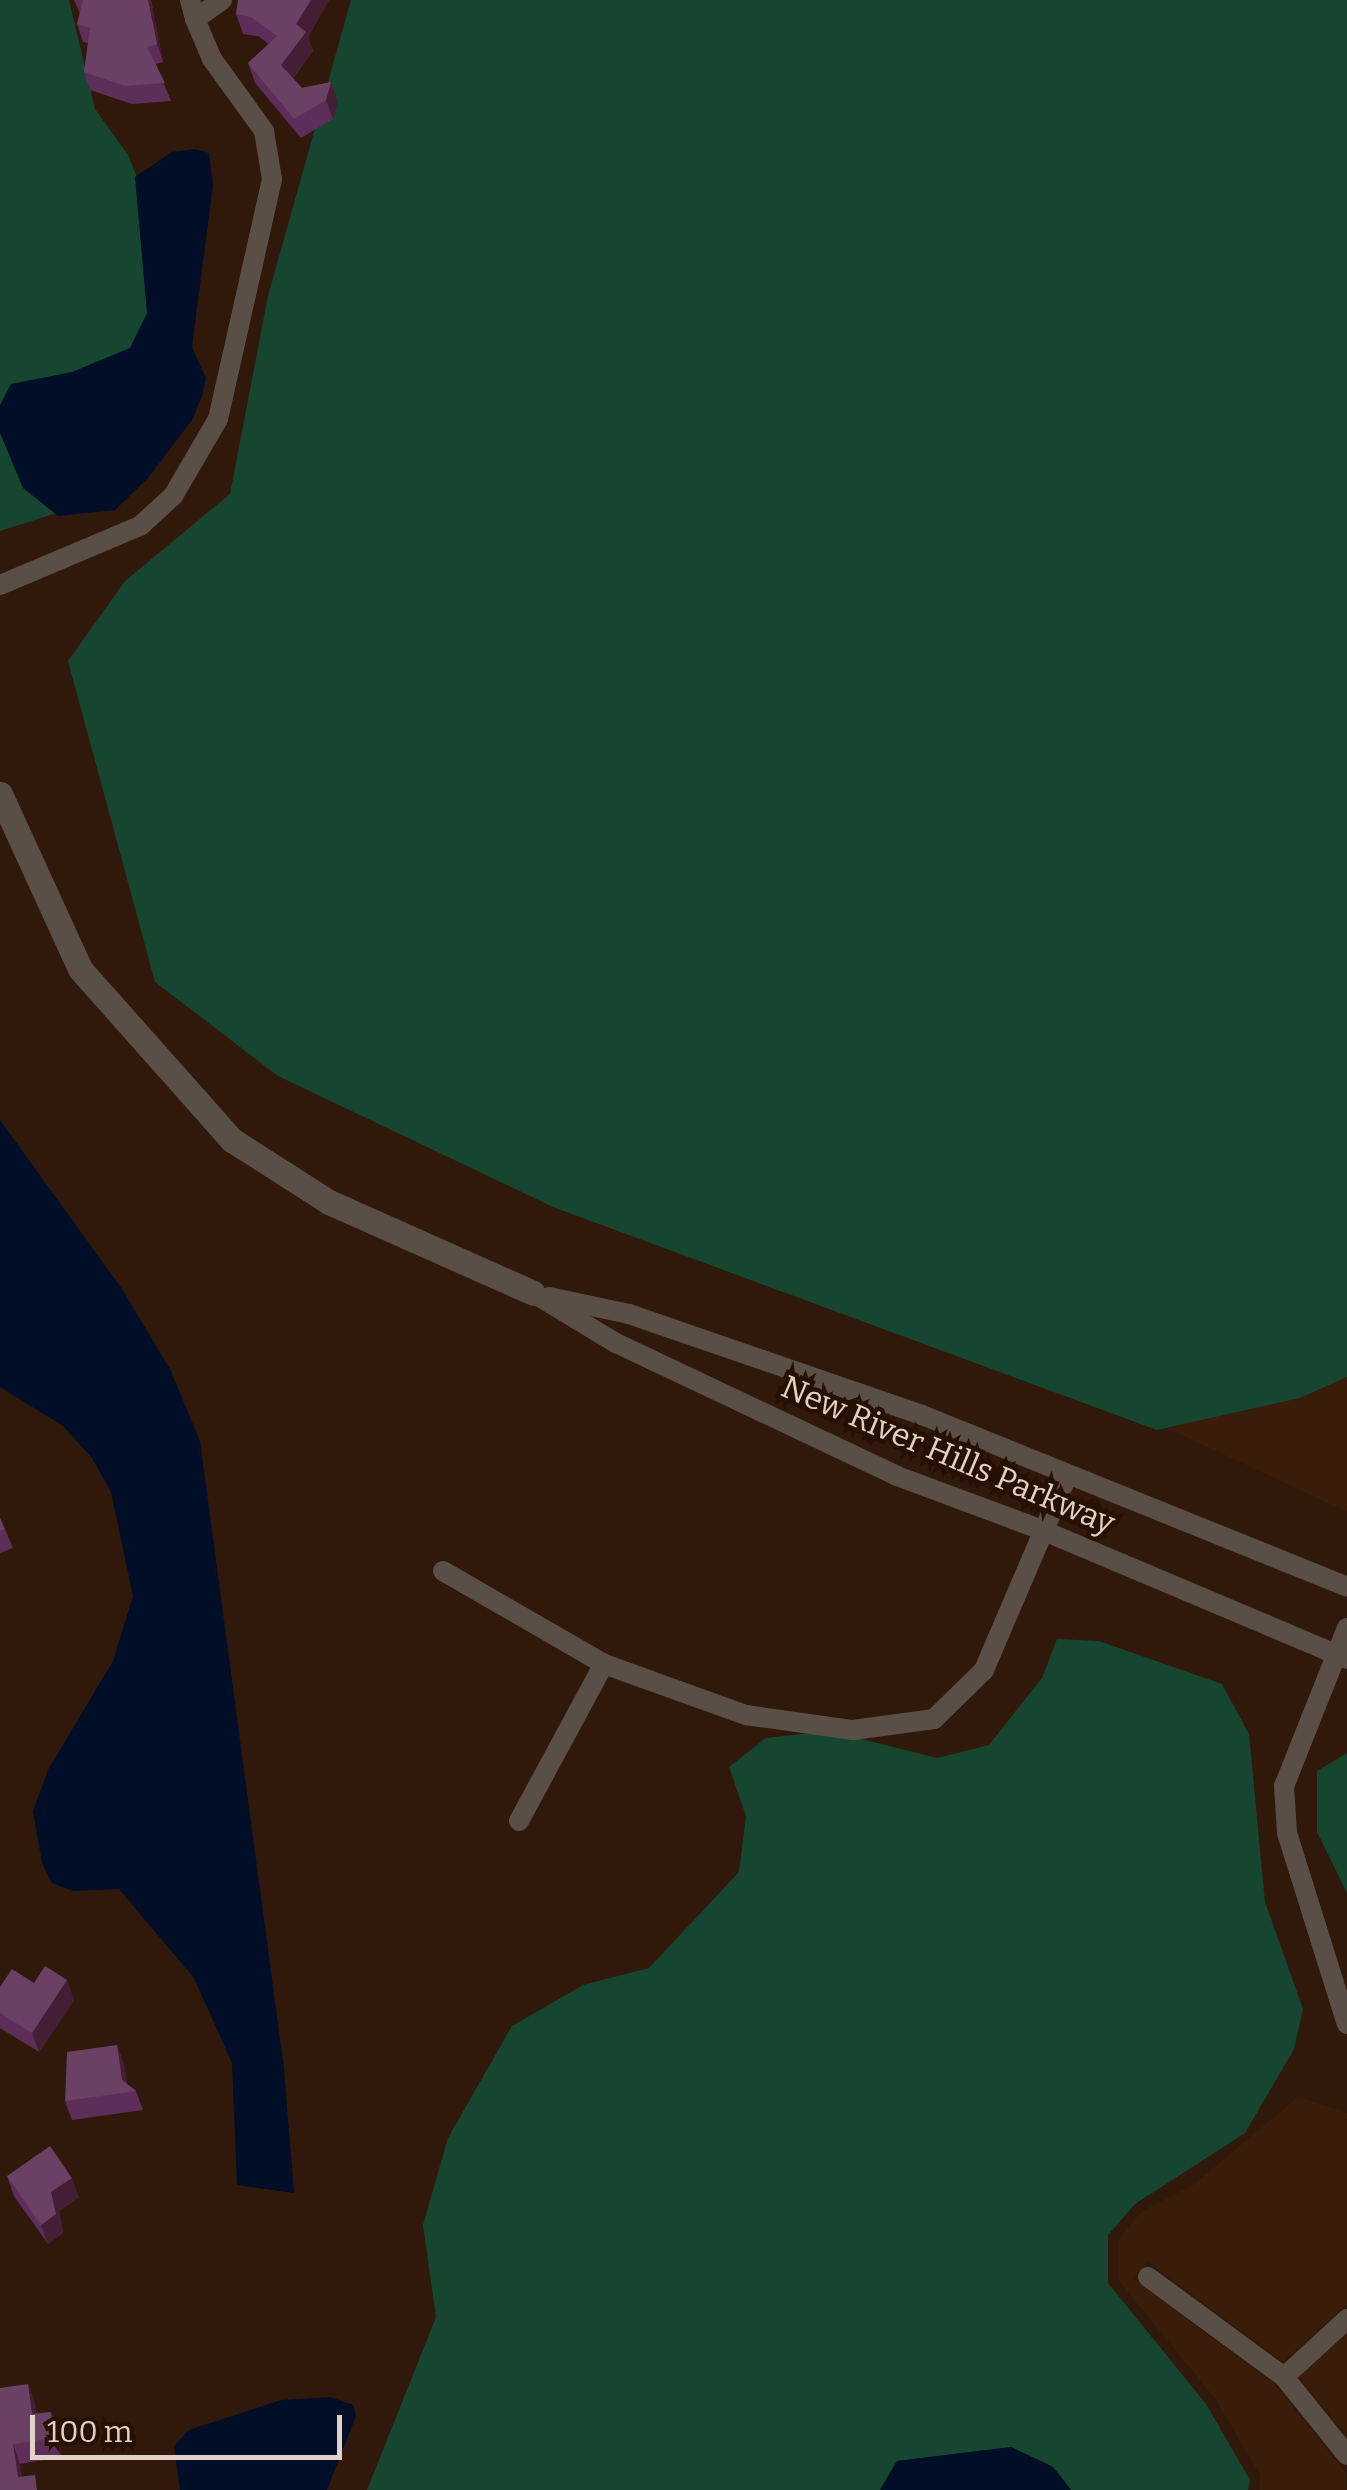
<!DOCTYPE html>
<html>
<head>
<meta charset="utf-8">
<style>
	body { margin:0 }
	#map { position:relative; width:1347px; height:2490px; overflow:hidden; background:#30190a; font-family:Bitter,serif }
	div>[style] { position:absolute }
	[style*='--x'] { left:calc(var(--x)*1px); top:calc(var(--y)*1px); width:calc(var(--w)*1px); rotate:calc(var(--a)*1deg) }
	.built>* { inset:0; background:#391c09 }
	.green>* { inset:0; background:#164630 }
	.water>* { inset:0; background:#000e27 }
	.minor>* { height:20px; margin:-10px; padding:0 10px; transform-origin:10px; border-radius:10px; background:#5a4f46 }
	.tertiary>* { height:25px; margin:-12.5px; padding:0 12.5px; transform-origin:12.5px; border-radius:12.5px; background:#5a4f46 }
	.wall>* { inset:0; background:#5c2e59 }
	.shaded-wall>* { inset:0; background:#441e35 }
	.building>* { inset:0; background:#6a4065 }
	span { translate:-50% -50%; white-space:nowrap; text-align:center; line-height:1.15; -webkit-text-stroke:9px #261003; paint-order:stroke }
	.street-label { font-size:32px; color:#e1d1c7 }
	.scale { position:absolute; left:30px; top:2415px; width:312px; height:45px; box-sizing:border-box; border:5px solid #e1d1c7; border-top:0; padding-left:12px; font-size:30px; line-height:35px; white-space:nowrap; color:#e1d1c7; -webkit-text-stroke:8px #261003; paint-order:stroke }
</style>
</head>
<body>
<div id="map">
	<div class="built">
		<div style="clip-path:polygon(1347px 1377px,1347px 1512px,1167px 1428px,1300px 1398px)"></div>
		<div style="clip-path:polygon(1298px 2097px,1347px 2113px,1347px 2304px,1283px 2362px,1148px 2262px,1132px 2278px,1274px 2384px,1345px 2471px,1347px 2490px,1259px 2490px,1260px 2475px,1216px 2400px,1119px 2281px,1119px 2238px,1142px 2211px,1193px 2185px)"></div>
		<div style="clip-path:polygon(1347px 2334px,1347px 2436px,1299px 2377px)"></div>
	</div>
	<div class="green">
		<div style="clip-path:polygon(0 0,69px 0,95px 109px,128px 155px,152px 214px,161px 281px,60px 512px,0 531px)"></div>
		<div style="clip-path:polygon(351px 0,1347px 0,1347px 1377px,1300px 1398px,1157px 1430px,553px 1207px,278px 1076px,155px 982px,68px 661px,125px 581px,230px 494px,268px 296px)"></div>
		<div style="clip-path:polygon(1057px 1639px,1099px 1641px,1222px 1684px,1249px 1734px,1265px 1902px,1303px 2009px,1294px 2049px,1245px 2133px,1135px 2204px,1108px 2235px,1108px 2283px,1206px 2404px,1250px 2480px,1248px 2490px,1071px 2490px,1053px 2467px,1011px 2447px,897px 2461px,880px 2490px,367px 2490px,436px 2317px,423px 2225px,448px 2138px,512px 2026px,583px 1985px,649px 1968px,739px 1872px,746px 1816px,729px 1767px,766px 1738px,829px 1731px,937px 1758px,989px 1745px,1042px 1678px)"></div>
		<div style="clip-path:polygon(1347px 1753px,1347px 1893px,1317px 1832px,1317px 1771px)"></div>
	</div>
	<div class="water">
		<div style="clip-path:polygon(194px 149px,209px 153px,213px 185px,192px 347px,206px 378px,202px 396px,192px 420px,148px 478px,115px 510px,58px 516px,23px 488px,0 433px,0 405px,11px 384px,72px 372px,130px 348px,147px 313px,135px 177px,172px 152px)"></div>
		<div style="clip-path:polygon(0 1120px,122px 1289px,170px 1369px,200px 1441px,284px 2069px,294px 2193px,237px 2185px,232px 2063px,194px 1978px,119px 1889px,73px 1891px,52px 1883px,42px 1863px,33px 1811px,48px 1770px,113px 1661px,133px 1596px,111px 1492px,92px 1458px,63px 1426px,0 1387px)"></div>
		<div style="clip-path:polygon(330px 2397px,353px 2405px,356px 2416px,327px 2490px,180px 2490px,174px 2446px,189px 2430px,281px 2400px)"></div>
		<div style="clip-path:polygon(1011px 2447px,1053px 2467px,1071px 2490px,880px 2490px,897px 2461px)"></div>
	</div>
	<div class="minor">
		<div style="--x:190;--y:0;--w:20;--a:75"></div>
		<div style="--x:195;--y:19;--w:33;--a:-35"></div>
		<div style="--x:0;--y:585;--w:152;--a:-22.9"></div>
		<div style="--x:140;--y:526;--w:45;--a:-42.3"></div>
		<div style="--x:173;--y:496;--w:89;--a:-59.7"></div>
		<div style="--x:218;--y:419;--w:246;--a:-77.3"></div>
		<div style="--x:272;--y:179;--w:49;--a:-99.5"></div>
		<div style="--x:264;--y:131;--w:89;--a:-125.8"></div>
		<div style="--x:212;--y:59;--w:43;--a:-113"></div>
		<div style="--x:533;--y:1293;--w:97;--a:31.1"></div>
		<div style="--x:616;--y:1343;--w:311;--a:25.3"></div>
		<div style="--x:897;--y:1476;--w:155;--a:20.4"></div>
		<div style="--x:1042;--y:1530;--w:331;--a:22.9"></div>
		<div style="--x:549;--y:1297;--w:82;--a:12"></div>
		<div style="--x:629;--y:1314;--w:310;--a:19"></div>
		<div style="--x:922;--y:1415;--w:458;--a:22"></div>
		<div style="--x:443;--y:1571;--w:186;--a:30"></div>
		<div style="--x:604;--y:1664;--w:151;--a:19.8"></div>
		<div style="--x:746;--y:1715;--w:108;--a:8"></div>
		<div style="--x:853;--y:1730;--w:82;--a:-7.7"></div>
		<div style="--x:934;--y:1719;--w:70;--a:-44.4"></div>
		<div style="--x:984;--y:1670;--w:211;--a:-66.8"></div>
		<div style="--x:1347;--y:1628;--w:170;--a:111.7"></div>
		<div style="--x:1284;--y:1786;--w:47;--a:86.3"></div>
		<div style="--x:1287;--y:1833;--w:200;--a:72.6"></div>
		<div style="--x:519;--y:1821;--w:179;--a:-61.6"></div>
		<div style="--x:1148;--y:2277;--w:169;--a:36.3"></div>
		<div style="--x:1284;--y:2377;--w:100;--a:51.1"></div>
		<div style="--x:1284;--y:2377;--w:86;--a:-42.6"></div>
	</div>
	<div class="tertiary">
		<div style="--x:0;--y:794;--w:192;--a:65.4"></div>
		<div style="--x:80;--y:969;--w:229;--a:48.4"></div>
		<div style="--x:232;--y:1140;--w:115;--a:32.6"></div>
		<div style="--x:329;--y:1202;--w:223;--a:24"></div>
	</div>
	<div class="wall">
		<div style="clip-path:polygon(74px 0,151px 0,163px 62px,156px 64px,171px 101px,132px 104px,90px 90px,84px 72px,88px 43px,83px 42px,77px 24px,80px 13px)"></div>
		<div style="clip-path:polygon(238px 0,329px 0,308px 37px,313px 51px,293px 78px,302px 88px,331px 82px,338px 101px,333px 119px,301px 138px,255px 83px,248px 63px,269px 44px,258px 36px,243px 34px,236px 14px)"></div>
		<div style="clip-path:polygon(0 1518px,13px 1548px,0 1553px)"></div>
		<div style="clip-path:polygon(0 1987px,74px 2000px,39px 2052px,0 2028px)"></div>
		<div style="clip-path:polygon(117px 2045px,124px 2065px,127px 2084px,136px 2091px,143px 2110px,72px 2120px,65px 2101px)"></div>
		<div style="clip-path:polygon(7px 2176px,79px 2197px,59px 2211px,63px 2233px,48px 2244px,14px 2196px)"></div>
		<div style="clip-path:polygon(28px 2384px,35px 2404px,36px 2414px,51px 2412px,58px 2431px,61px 2457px,20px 2464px,22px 2477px,0 2490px)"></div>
	</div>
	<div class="shaded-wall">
		<div style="clip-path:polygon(148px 0,151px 0,163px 62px,157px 44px)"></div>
		<div style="clip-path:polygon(311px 0,329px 0,308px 37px,313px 51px,288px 84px,281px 65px,296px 24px)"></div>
		<div style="clip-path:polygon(331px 82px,338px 101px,333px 119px,326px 100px)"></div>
		<div style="clip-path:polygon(67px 1980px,74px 2000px,39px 2052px,32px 2033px)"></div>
		<div style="clip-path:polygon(117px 2045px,124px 2065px,128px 2092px,122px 2080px)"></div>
		<div style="clip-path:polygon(72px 2178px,79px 2197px,59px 2211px,63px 2233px,48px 2244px,41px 2225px,51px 2192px)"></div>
		<div style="clip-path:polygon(28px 2384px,35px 2404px,39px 2434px,32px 2414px)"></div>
		<div style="clip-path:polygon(51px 2412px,58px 2431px,61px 2457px,54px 2438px)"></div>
		<div style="clip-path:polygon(13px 2444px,20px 2464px,24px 2490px,18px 2477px)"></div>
	</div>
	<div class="building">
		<div style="clip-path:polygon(83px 0,148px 0,157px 44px,147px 47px,165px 83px,125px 86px,84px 72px,90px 28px,77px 24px)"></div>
		<div style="clip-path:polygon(238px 0,311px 0,296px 24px,306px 32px,281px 65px,302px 88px,331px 82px,326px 100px,294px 119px,248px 63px,277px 36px,251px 17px,236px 14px)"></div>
		<div style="clip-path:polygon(0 1518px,5px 1529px,0 1531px)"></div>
		<div style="clip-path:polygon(45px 1966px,67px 1980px,32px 2033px,0 2013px,0 1987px,12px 1969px,34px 1983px)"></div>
		<div style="clip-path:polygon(117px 2045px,122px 2080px,136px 2091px,65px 2101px,67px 2052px)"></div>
		<div style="clip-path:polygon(50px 2146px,72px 2178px,51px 2192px,56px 2214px,41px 2225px,7px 2176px)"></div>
		<div style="clip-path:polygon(28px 2384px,32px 2414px,51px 2412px,54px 2438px,13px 2444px,18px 2477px,35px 2475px,37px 2490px,0 2490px,0 2388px)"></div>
	</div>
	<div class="street-label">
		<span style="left:948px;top:1455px;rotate:23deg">New River Hills Parkway</span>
	</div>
	<div class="scale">100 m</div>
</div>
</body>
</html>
